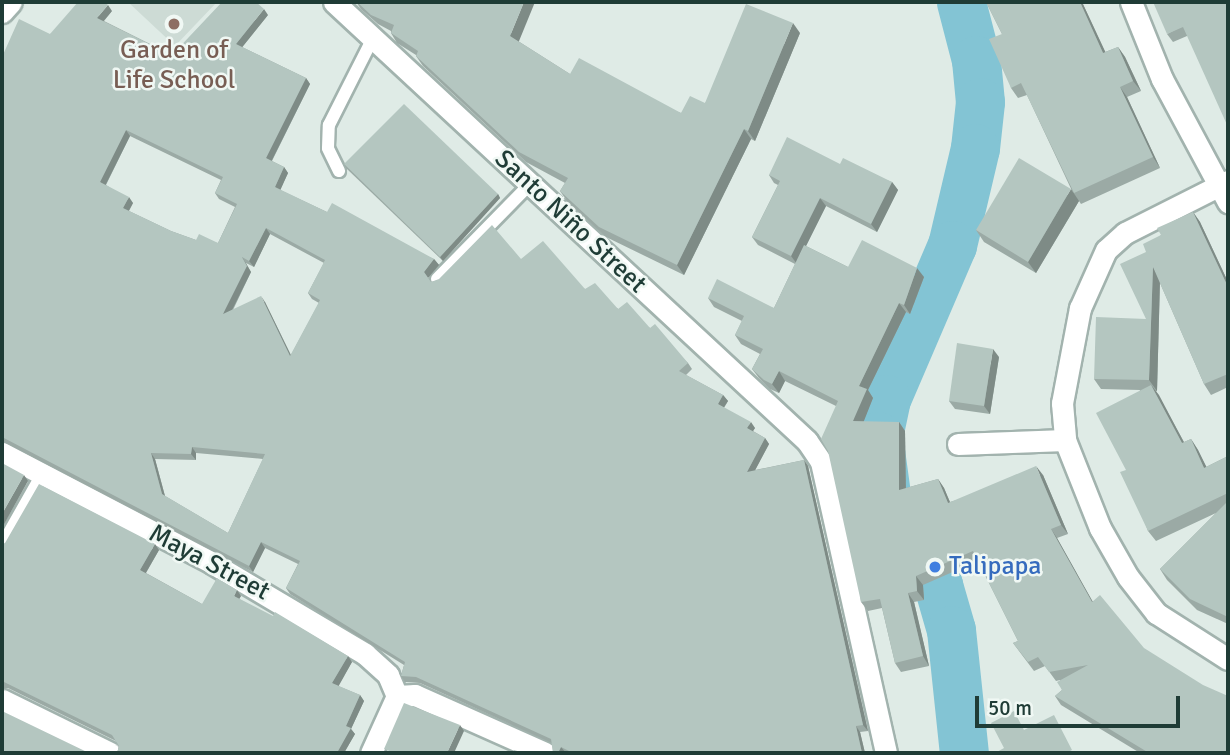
<!DOCTYPE html>
<html>
<head>
<meta charset="utf-8">
<style>
	body { margin:0 }
	#map { position:relative; width:1230px; height:755px; overflow:hidden; background:#dfebe6; font-family:Signika,sans-serif }
	div>[style] { position:absolute }
	[style*='--x'] { left:calc(var(--x)*1px); top:calc(var(--y)*1px); width:calc(var(--w)*1px); rotate:calc(var(--a)*1deg) }
	.built>* { inset:0; background:#cddbd5 }
	.river>* { height:49px; margin:-24.5px; padding:0 24.5px; transform-origin:24.5px; border-radius:24.5px; background:#83c4d4 }
	.roads { filter:drop-shadow(2px 0 #a2b3ae) drop-shadow(-2px 0 #a2b3ae) drop-shadow(0 2px #a2b3ae) drop-shadow(0 -2px #a2b3ae) }
	.lane>* { height:12px; margin:-6px; padding:0 6px; transform-origin:6px; border-radius:6px; background:#fff }
	.street>* { height:21px; margin:-10.5px; padding:0 10.5px; transform-origin:10.5px; border-radius:10.5px; background:#fff }
	.secondary>* { height:21px; margin:-10.5px; padding:0 10.5px; transform-origin:10.5px; border-radius:10.5px; background:#fff }
	.wall>* { inset:0; background:#9baaa5 }
	.shaded-wall>* { inset:0; background:#7e8b86 }
	.building>* { inset:0; background:#b4c6c0 }
	.dots>* { width:19px; height:19px; translate:-50% -50%; box-sizing:border-box; border:4px solid #f0f8f4; border-radius:50% }
	span { translate:-50% -50%; white-space:nowrap; text-align:center; line-height:1.15; -webkit-text-stroke:5px #f0f8f4; paint-order:stroke }
	.education-label { font-size:26px; color:#785e54 }
	.street-label { font-size:26px; color:#1f3c36 }
	.shop-label { font-size:26px; color:#366cbe }
	.left { translate:0 -50%; text-align:left }
	.frame { position:absolute; inset:0; border:4px solid #1f3c36; pointer-events:none }
	.scale { position:absolute; left:975px; top:696px; width:205px; height:32px; box-sizing:border-box; border:4px solid #1f3c36; border-top:0; padding-left:9px; font-size:21px; line-height:24px; white-space:nowrap; color:#1f3c36; -webkit-text-stroke:5px #f0f8f4; paint-order:stroke }
</style>
</head>
<body>
<div id="map">
	<div class="built">
		<div style="clip-path:polygon(128px 2px,217px 2px,175px 46px)"></div>
	</div>
	<div class="river">
		<div style="--x:961;--y:2;--w:60;--a:75.5"></div>
		<div style="--x:976;--y:60;--w:42;--a:84.6"></div>
		<div style="--x:980;--y:102;--w:46;--a:96.2"></div>
		<div style="--x:975;--y:148;--w:100;--a:103.3"></div>
		<div style="--x:952;--y:245;--w:168;--a:113.2"></div>
		<div style="--x:886;--y:399;--w:38;--a:102"></div>
		<div style="--x:878;--y:436;--w:81;--a:82.2"></div>
		<div style="--x:889;--y:516;--w:85;--a:54.6"></div>
		<div style="--x:938;--y:585;--w:47;--a:73.9"></div>
		<div style="--x:951;--y:630;--w:124;--a:84"></div>
	</div>
	<div class="roads">
		<div class="lane">
			<div style="--x:339;--y:171;--w:25;--a:-116"></div>
			<div style="--x:328;--y:148;--w:23;--a:-88"></div>
			<div style="--x:329;--y:125;--w:97;--a:-63.2"></div>
			<div style="--x:437;--y:279;--w:132;--a:-45.6"></div>
			<div style="--x:2;--y:545;--w:79;--a:-60.5"></div>
		</div>
		<div class="street">
			<div style="--x:1131;--y:2;--w:83;--a:68.1"></div>
			<div style="--x:1162;--y:79;--w:140;--a:61.8"></div>
			<div style="--x:2;--y:12;--w:13;--a:-48"></div>
			<div style="--x:1228;--y:181;--w:115;--a:153.2"></div>
			<div style="--x:1125;--y:233;--w:25;--a:138"></div>
			<div style="--x:1106;--y:250;--w:64;--a:114.1"></div>
			<div style="--x:1080;--y:308;--w:97;--a:100.7"></div>
			<div style="--x:1062;--y:403;--w:37;--a:85"></div>
			<div style="--x:1065;--y:440;--w:95;--a:68.3"></div>
			<div style="--x:1100;--y:528;--w:56;--a:60.3"></div>
			<div style="--x:1128;--y:577;--w:46;--a:52.1"></div>
			<div style="--x:1156;--y:613;--w:85;--a:32.6"></div>
			<div style="--x:958;--y:444;--w:107;--a:-2.1"></div>
			<div style="--x:2;--y:453;--w:237;--a:27.6"></div>
			<div style="--x:212;--y:563;--w:178;--a:30.7"></div>
			<div style="--x:365;--y:654;--w:31;--a:42"></div>
			<div style="--x:388;--y:675;--w:23;--a:67"></div>
			<div style="--x:397;--y:696;--w:18;--a:-3"></div>
			<div style="--x:415;--y:695;--w:142;--a:24"></div>
			<div style="--x:2;--y:700;--w:120;--a:26.1"></div>
			<div style="--x:371;--y:753;--w:63;--a:-65.5"></div>
		</div>
		<div class="secondary">
			<div style="--x:334;--y:2;--w:645;--a:42.86"></div>
			<div style="--x:807;--y:441;--w:25;--a:56"></div>
			<div style="--x:821;--y:462;--w:298;--a:77.4"></div>
		</div>
	</div>
	<div class="wall">
		<div style="clip-path:polygon(356px 2px,481px 2px,518px 41px,570px 74px,681px 113px,705px 103px,800px 33px,755px 141px,751px 139px,684px 275px,606px 237px,567px 201px,560px 191px,565px 183px,526px 162px,423px 66px,416px 56px,416px 55px,397px 43px,391px 33px,391px 31px,378px 24px,361px 9px)"></div>
		<div style="clip-path:polygon(986px 2px,1082px 2px,1105px 52px,1118px 47px,1125px 57px,1141px 91px,1127px 97px,1160px 168px,1081px 204px,1079px 201px,1036px 273px,984px 242px,976px 230px,1073px 193px,1027px 95px,1018px 98px,1011px 88px,1002px 34px)"></div>
		<div style="clip-path:polygon(1228px 2px,1187px 36px,1173px 42px,1167px 34px)"></div>
		<div style="clip-path:polygon(evenodd,112px 11px,104px 21px,172px 55px,268px 15px,242px 47px,306px 78px,310px 84px,272px 161px,284px 167px,288px 173px,280px 190px,327px 212px,434px 259px,439px 265px,428px 277px,431px 282px,521px 259px,585px 289px,650px 328px,688px 363px,692px 369px,686px 375px,723px 395px,728px 401px,724px 408px,755px 428px,753px 431px,765px 438px,769px 444px,755px 470px,804px 460px,808px 466px,868px 731px,860px 732px,865px 753px,551px 753px,553px 752px,552px 743px,420px 683px,405px 682px,401px 676px,404px 665px,290px 594px,286px 588px,298px 564px,265px 548px,253px 572px,2px 441px,2px 57px,50px 34px,112px 11px,130px 136px,221px 180px,215px 193px,219px 199px,235px 207px,218px 243px,196px 240px,171px 231px,129px 211px,133px 203px,106px 185px,130px 136px,112px 11px,270px 234px,324px 263px,308px 293px,312px 299px,319px 303px,291px 355px,265px 302px,233px 310px,251px 272px,246px 263px,254px 267px,270px 234px,112px 11px,196px 453px,263px 459px,228px 533px,165px 496px,155px 459px,196px 460px,196px 453px)"></div>
		<div style="clip-path:polygon(344px 164px,498px 194px,500px 198px,443px 261px,347px 169px)"></div>
		<div style="clip-path:polygon(840px 164px,892px 182px,898px 190px,877px 232px,826px 206px,806px 246px,848px 267px,924px 277px,910px 314px,906px 312px,868px 390px,873px 398px,863px 422px,899px 422px,905px 431px,906px 488px,938px 479px,944px 488px,950px 502px,1043px 475px,1068px 534px,1057px 538px,1092px 601px,1228px 753px,1140px 753px,1061px 705px,1055px 696px,1062px 690px,1060px 680px,1056px 681px,1045px 666px,1034px 671px,1013px 643px,1018px 641px,978px 561px,923px 585px,924px 600px,914px 602px,929px 666px,901px 672px,895px 663px,882px 608px,868px 611px,861px 602px,836px 406px,785px 381px,779px 393px,770px 389px,759px 378px,752px 369px,760px 354px,741px 344px,735px 335px,742px 321px,714px 307px,708px 298px,774px 308px,795px 264px,758px 245px,752px 237px,778px 185px,774px 183px,769px 175px)"></div>
		<div style="clip-path:polygon(1193px 212px,1200px 222px,1228px 282px,1228px 387px,1211px 395px,1204px 384px,1160px 283px,1157px 391px,1156px 391px,1184px 442px,1191px 439px,1198px 450px,1206px 467px,1228px 456px,1228px 624px,1197px 610px,1167px 580px,1160px 569px,1216px 513px,1156px 541px,1148px 531px,1126px 470px,1140px 390px,1101px 389px,1094px 379px,1146px 319px,1146px 252px,1161px 235px)"></div>
		<div style="clip-path:polygon(999px 357px,990px 414px,955px 409px,949px 401px)"></div>
		<div style="clip-path:polygon(2px 544px,159px 550px,146px 573px,202px 604px,241px 596px,239px 599px,352px 662px,338px 686px,360px 695px,364px 701px,351px 729px,355px 734px,344px 753px,117px 753px,119px 746px,116px 741px,8px 688px,2px 689px)"></div>
	</div>
	<div class="shaded-wall">
		<div style="clip-path:polygon(524px 2px,535px 2px,517px 46px,510px 36px)"></div>
		<div style="clip-path:polygon(1080px 2px,1082px 2px,1111px 64px,1103px 53px)"></div>
		<div style="clip-path:polygon(108px 5px,112px 11px,101px 24px,97px 18px)"></div>
		<div style="clip-path:polygon(264px 9px,268px 15px,240px 50px,236px 44px)"></div>
		<div style="clip-path:polygon(793px 23px,800px 33px,755px 141px,748px 131px)"></div>
		<div style="clip-path:polygon(1118px 47px,1125px 57px,1141px 91px,1133px 81px)"></div>
		<div style="clip-path:polygon(306px 78px,310px 84px,270px 164px,266px 158px)"></div>
		<div style="clip-path:polygon(1120px 87px,1127px 97px,1160px 168px,1153px 157px)"></div>
		<div style="clip-path:polygon(744px 129px,751px 139px,684px 275px,677px 265px)"></div>
		<div style="clip-path:polygon(126px 130px,130px 136px,104px 188px,100px 182px)"></div>
		<div style="clip-path:polygon(284px 167px,288px 173px,279px 193px,275px 187px)"></div>
		<div style="clip-path:polygon(892px 182px,898px 190px,877px 232px,871px 224px)"></div>
		<div style="clip-path:polygon(1071px 189px,1079px 201px,1036px 273px,1028px 262px)"></div>
		<div style="clip-path:polygon(498px 194px,500px 198px,443px 261px,440px 257px)"></div>
		<div style="clip-path:polygon(129px 197px,133px 203px,127px 214px,123px 208px)"></div>
		<div style="clip-path:polygon(820px 198px,826px 206px,797px 264px,791px 256px)"></div>
		<div style="clip-path:polygon(1193px 212px,1200px 222px,1228px 282px,1228px 287px)"></div>
		<div style="clip-path:polygon(266px 228px,270px 234px,254px 267px,249px 261px)"></div>
		<div style="clip-path:polygon(242px 257px,251px 272px,227px 320px,223px 314px)"></div>
		<div style="clip-path:polygon(434px 259px,439px 265px,428px 278px,424px 272px)"></div>
		<div style="clip-path:polygon(1153px 267px,1160px 278px,1157px 391px,1149px 380px)"></div>
		<div style="clip-path:polygon(917px 268px,924px 277px,910px 314px,904px 305px)"></div>
		<div style="clip-path:polygon(261px 296px,265px 302px,294px 362px,290px 356px)"></div>
		<div style="clip-path:polygon(899px 303px,906px 312px,868px 390px,873px 398px,860px 431px,853px 421px,859px 386px)"></div>
		<div style="clip-path:polygon(993px 349px,999px 357px,990px 414px,984px 406px)"></div>
		<div style="clip-path:polygon(779px 371px,785px 381px,779px 393px,772px 384px)"></div>
		<div style="clip-path:polygon(1151px 385px,1159px 395px,1190px 454px,1182px 443px)"></div>
		<div style="clip-path:polygon(723px 395px,728px 401px,722px 410px,718px 404px)"></div>
		<div style="clip-path:polygon(751px 422px,755px 428px,751px 434px,747px 428px)"></div>
		<div style="clip-path:polygon(899px 422px,905px 431px,906px 499px,899px 490px)"></div>
		<div style="clip-path:polygon(765px 438px,769px 444px,751px 478px,747px 472px)"></div>
		<div style="clip-path:polygon(1191px 439px,1198px 450px,1212px 478px,1204px 468px)"></div>
		<div style="clip-path:polygon(192px 447px,196px 453px,196px 460px,191px 454px)"></div>
		<div style="clip-path:polygon(151px 453px,155px 459px,166px 500px,162px 494px)"></div>
		<div style="clip-path:polygon(804px 460px,808px 466px,868px 731px,863px 725px)"></div>
		<div style="clip-path:polygon(1036px 466px,1043px 475px,1068px 534px,1061px 525px)"></div>
		<div style="clip-path:polygon(24px 475px,28px 481px,2px 528px,2px 514px)"></div>
		<div style="clip-path:polygon(938px 479px,944px 488px,954px 512px,948px 503px)"></div>
		<div style="clip-path:polygon(1051px 529px,1057px 538px,1098px 611px,1092px 602px)"></div>
		<div style="clip-path:polygon(261px 542px,265px 548px,253px 572px,249px 566px)"></div>
		<div style="clip-path:polygon(155px 544px,159px 550px,144px 576px,140px 570px)"></div>
		<div style="clip-path:polygon(916px 576px,923px 585px,924px 600px,917px 591px)"></div>
		<div style="clip-path:polygon(237px 590px,241px 596px,238px 601px,234px 596px)"></div>
		<div style="clip-path:polygon(908px 593px,914px 602px,929px 666px,923px 656px)"></div>
		<div style="clip-path:polygon(348px 656px,352px 662px,337px 689px,332px 683px)"></div>
		<div style="clip-path:polygon(360px 695px,364px 701px,351px 729px,355px 734px,344px 753px,337px 753px,346px 726px)"></div>
		<div style="clip-path:polygon(460px 725px,464px 731px,454px 753px,447px 753px)"></div>
		<div style="clip-path:polygon(856px 726px,860px 732px,865px 753px,862px 753px)"></div>
		<div style="clip-path:polygon(561px 747px,566px 753px,558px 753px)"></div>
	</div>
	<div class="building">
		<div style="clip-path:polygon(evenodd,78px 2px,104px 2px,108px 5px,97px 18px,172px 55px,222px 2px,256px 2px,264px 9px,236px 44px,306px 78px,266px 158px,284px 167px,275px 187px,327px 212px,332px 203px,434px 259px,424px 272px,431px 282px,439px 279px,492px 225px,521px 259px,543px 241px,585px 289px,595px 283px,618px 309px,627px 302px,650px 328px,655px 324px,688px 363px,679px 371px,723px 395px,718px 404px,751px 422px,747px 428px,765px 438px,747px 472px,804px 460px,863px 725px,856px 726px,862px 753px,573px 753px,561px 747px,558px 753px,551px 753px,553px 752px,551px 739px,416px 677px,401px 676px,405px 662px,286px 588px,300px 561px,261px 542px,249px 566px,2px 437px,2px 57px,19px 19px,50px 34px,78px 2px,126px 130px,223px 177px,215px 193px,237px 204px,218px 243px,199px 234px,196px 240px,171px 231px,123px 208px,129px 197px,100px 182px,126px 130px,78px 2px,266px 228px,325px 260px,308px 293px,320px 300px,290px 356px,261px 296px,223px 314px,247px 266px,242px 257px,249px 261px,266px 228px,78px 2px,192px 447px,265px 454px,228px 533px,162px 494px,151px 453px,191px 454px,192px 447px)"></div>
		<div style="clip-path:polygon(357px 2px,524px 2px,510px 36px,570px 74px,579px 58px,681px 113px,690px 96px,705px 103px,746px 4px,793px 23px,748px 131px,744px 129px,677px 265px,599px 227px,560px 191px,568px 178px,519px 152px,416px 56px,418px 51px,391px 33px,394px 25px,371px 15px)"></div>
		<div style="clip-path:polygon(986px 2px,1080px 2px,1103px 53px,1118px 47px,1133px 81px,1120px 87px,1153px 157px,1074px 193px,1021px 83px,1011px 88px,989px 39px,1002px 34px)"></div>
		<div style="clip-path:polygon(1153px 2px,1228px 2px,1228px 127px,1183px 27px,1167px 34px)"></div>
		<div style="clip-path:polygon(404px 104px,498px 194px,440px 257px,344px 164px)"></div>
		<div style="clip-path:polygon(787px 137px,840px 164px,843px 158px,892px 182px,871px 224px,820px 198px,791px 256px,752px 237px,780px 181px,769px 175px)"></div>
		<div style="clip-path:polygon(1019px 158px,1071px 189px,1028px 262px,976px 230px)"></div>
		<div style="clip-path:polygon(1193px 212px,1228px 287px,1228px 374px,1204px 384px,1153px 267px,1149px 380px,1094px 379px,1096px 317px,1146px 319px,1120px 264px,1146px 252px,1143px 244px,1161px 235px,1157px 228px)"></div>
		<div style="clip-path:polygon(862px 240px,917px 268px,904px 305px,899px 303px,859px 386px,867px 389px,853px 421px,899px 422px,899px 490px,938px 479px,948px 503px,1036px 466px,1061px 525px,1051px 529px,1092px 602px,1100px 595px,1144px 648px,1203px 685px,1228px 696px,1228px 753px,1202px 753px,1197px 751px,1195px 753px,1149px 753px,1055px 696px,1062px 690px,1057px 682px,1088px 665px,1049px 672px,1038px 657px,1028px 662px,1013px 643px,1018px 641px,973px 551px,916px 576px,917px 591px,908px 593px,923px 656px,895px 663px,880px 599px,861px 602px,828px 451px,821px 439px,838px 401px,779px 371px,772px 384px,764px 380px,752px 369px,763px 349px,735px 335px,744px 316px,708px 298px,717px 279px,774px 308px,804px 245px,848px 267px)"></div>
		<div style="clip-path:polygon(957px 343px,993px 349px,984px 406px,949px 401px)"></div>
		<div style="clip-path:polygon(1151px 385px,1182px 443px,1191px 439px,1204px 468px,1228px 456px,1228px 493px,1148px 531px,1120px 472px,1126px 470px,1096px 413px)"></div>
		<div style="clip-path:polygon(2px 463px,24px 475px,2px 514px)"></div>
		<div style="clip-path:polygon(39px 484px,155px 544px,140px 570px,202px 604px,217px 578px,237px 590px,234px 596px,273px 616px,275px 612px,348px 656px,332px 683px,360px 695px,346px 726px,351px 728px,337px 753px,117px 753px,119px 746px,112px 735px,4px 682px,2px 682px,2px 544px,5px 543px)"></div>
		<div style="clip-path:polygon(1228px 501px,1228px 617px,1190px 599px,1160px 569px)"></div>
		<div style="clip-path:polygon(404px 703px,460px 725px,447px 753px,395px 753px,384px 749px)"></div>
		<div style="clip-path:polygon(2px 711px,89px 753px,9px 753px,4px 751px,2px 753px)"></div>
		<div style="clip-path:polygon(1014px 711px,1024px 730px,1054px 715px,1072px 750px,1066px 753px,995px 753px,1004px 748px,991px 723px)"></div>
		<div style="clip-path:polygon(514px 750px,524px 753px,512px 753px)"></div>
	</div>
	<div class="dots">
		<div style="left:174px;top:24px;background:#8d6e63"></div>
		<div style="left:935px;top:567px;background:#3f7fe0"></div>
	</div>
	<div class="education-label">
		<span style="left:174px;top:66px">Garden of<br>Life School</span>
	</div>
	<div class="street-label">
		<span style="left:570px;top:222px;rotate:43deg">Santo Niño Street</span>
		<span style="left:209px;top:563px;rotate:28deg">Maya Street</span>
	</div>
	<div class="shop-label">
		<span class="left" style="left:949px;top:567px">Talipapa</span>
	</div>
	<div class="frame"></div>
	<div class="scale">50 m</div>
</div>
</body>
</html>
